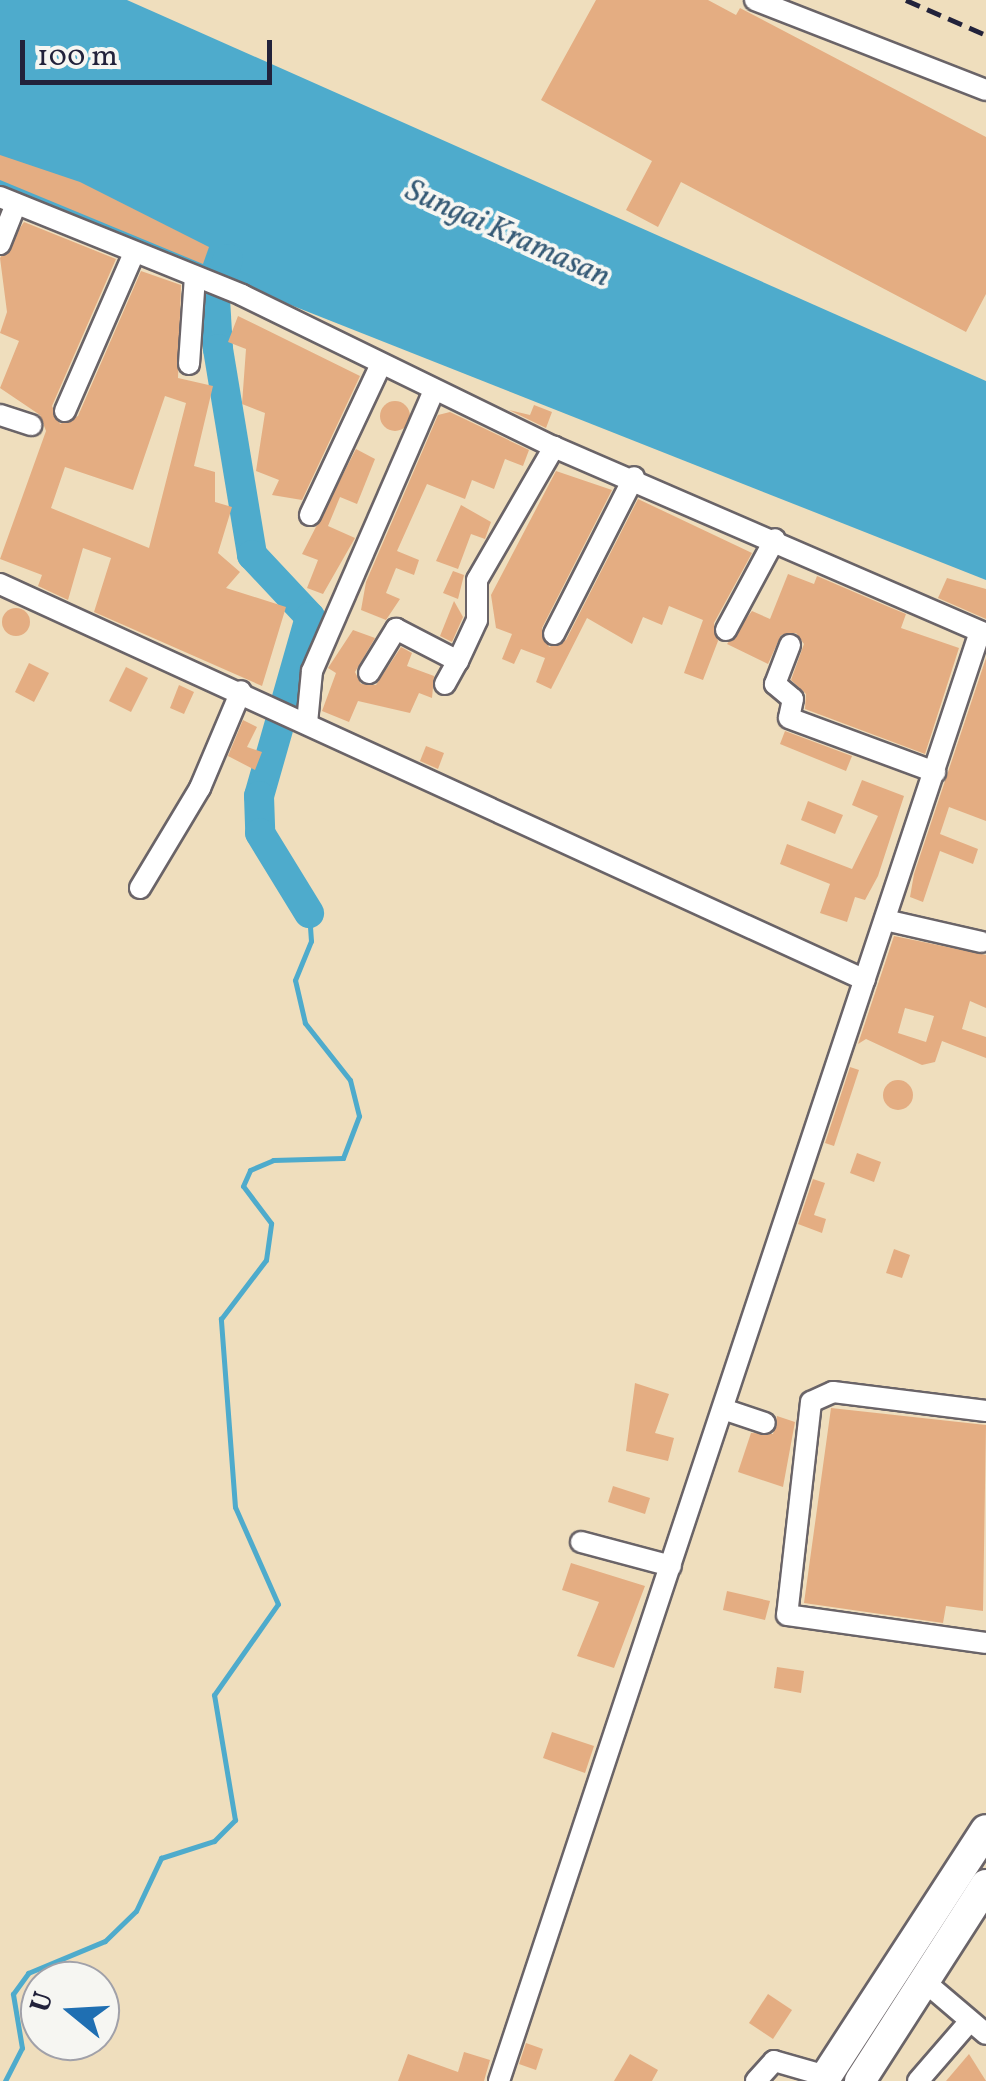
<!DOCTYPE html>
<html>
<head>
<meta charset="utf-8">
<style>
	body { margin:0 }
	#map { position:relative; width:986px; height:2081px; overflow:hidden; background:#efdebd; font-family:Vollkorn,serif }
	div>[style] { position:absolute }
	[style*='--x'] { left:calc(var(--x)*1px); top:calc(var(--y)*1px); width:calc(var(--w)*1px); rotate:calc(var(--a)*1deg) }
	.water>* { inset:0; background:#4eabcc }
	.stream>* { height:5px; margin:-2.5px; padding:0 2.5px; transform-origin:2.5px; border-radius:2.5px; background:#4eabcc }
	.river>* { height:30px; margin:-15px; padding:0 15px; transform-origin:15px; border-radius:15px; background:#4eabcc }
	.building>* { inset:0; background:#e4ad82 }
	.round { border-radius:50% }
	.roads { filter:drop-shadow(2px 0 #6a6468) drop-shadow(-2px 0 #6a6468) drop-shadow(0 2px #6a6468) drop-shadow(0 -2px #6a6468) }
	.minor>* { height:20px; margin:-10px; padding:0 10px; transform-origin:10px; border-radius:10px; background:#fff }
	.highway>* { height:30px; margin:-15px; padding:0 15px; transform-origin:15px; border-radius:15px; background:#fff }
	.rail>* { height:5px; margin-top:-2.5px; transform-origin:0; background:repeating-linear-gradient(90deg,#22223b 0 15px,transparent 0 23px) }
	span { translate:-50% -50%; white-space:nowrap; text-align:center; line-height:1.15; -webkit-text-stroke:8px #f6f6f2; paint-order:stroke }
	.water-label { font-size:32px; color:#345975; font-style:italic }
	.north { position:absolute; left:20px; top:1961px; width:100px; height:100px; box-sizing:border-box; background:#f6f6f2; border:2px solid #a1a1a9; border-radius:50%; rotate:288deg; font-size:28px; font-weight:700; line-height:40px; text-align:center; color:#22223b }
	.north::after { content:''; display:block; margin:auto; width:35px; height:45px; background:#1f6fb2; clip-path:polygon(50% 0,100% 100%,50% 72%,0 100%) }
	.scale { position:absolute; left:20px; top:40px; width:252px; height:45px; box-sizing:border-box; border:5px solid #22223b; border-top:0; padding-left:12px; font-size:30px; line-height:35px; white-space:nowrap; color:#22223b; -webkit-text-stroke:8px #f6f6f2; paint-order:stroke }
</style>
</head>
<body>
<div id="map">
	<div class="water">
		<div style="clip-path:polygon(0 0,127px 0,986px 381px,986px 580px,0 190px)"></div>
	</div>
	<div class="stream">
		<div style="--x:5;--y:2081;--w:37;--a:-63"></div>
		<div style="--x:22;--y:2048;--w:55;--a:-99.5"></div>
		<div style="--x:13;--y:1994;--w:26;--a:-54"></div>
		<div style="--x:28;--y:1973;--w:83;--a:-22.6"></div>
		<div style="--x:105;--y:1941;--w:43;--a:-44.1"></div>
		<div style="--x:136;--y:1911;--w:59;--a:-64.7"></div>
		<div style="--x:161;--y:1858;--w:56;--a:-17.8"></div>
		<div style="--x:214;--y:1841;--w:30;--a:-45"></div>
		<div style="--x:235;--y:1820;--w:127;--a:-99.5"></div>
		<div style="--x:214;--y:1695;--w:111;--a:-54.9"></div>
		<div style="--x:278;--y:1604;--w:106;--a:-113.9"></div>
		<div style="--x:235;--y:1507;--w:189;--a:-94.3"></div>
		<div style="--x:221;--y:1319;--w:74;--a:-52.7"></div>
		<div style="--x:266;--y:1260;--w:37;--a:-82"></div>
		<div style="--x:271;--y:1223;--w:46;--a:-127.1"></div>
		<div style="--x:243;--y:1186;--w:17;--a:-66"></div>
		<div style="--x:250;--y:1170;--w:25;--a:-23"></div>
		<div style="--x:273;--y:1160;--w:70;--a:-1.6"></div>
		<div style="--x:343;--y:1158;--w:45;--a:-69.1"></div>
		<div style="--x:359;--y:1116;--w:37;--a:-104"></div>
		<div style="--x:350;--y:1080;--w:73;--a:-128.3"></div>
		<div style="--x:305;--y:1023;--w:44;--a:-103.1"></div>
		<div style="--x:295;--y:980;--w:42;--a:-67.7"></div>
		<div style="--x:311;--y:941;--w:28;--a:-94"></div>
	</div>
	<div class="river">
		<div style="--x:228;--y:259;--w:42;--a:108"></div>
		<div style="--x:215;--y:299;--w:50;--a:86.6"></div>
		<div style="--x:218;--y:349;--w:209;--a:80.6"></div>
		<div style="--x:252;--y:555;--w:85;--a:46.9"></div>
		<div style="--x:310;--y:617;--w:186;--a:105.9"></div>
		<div style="--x:259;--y:796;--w:37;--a:88"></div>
		<div style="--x:260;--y:833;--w:94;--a:58.5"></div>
	</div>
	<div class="building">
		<div style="clip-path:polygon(596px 0,708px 0,736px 15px,740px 8px,986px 137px,986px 294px,966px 332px,681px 182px,658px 227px,626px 210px,652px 161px,541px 100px)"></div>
		<div style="clip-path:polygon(0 155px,80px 182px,209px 247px,203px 264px,0 180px)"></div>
		<div style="clip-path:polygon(evenodd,24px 222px,116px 259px,52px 406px,60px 424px,78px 416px,141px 271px,181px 285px,178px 378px,213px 386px,194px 466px,215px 472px,215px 502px,232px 507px,218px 553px,240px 572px,226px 588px,286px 607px,262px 686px,94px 612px,111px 558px,83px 548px,68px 600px,38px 586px,42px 575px,0 559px,46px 431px,40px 415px,0 388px,19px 341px,0 333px,7px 312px,0 258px,24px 222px,165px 396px,186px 403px,149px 548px,51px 508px,65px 467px,133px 490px,165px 396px)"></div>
		<div style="clip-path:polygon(238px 316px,360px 376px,302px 500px,272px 495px,279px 480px,256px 471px,265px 413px,242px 404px,246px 349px,228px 342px)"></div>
		<div class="round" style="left:380px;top:401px;width:30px;height:30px"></div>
		<div style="clip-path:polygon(534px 405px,552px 412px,546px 428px,509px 410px,530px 415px)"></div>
		<div style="clip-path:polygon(450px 412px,529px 450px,523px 466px,505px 459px,494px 489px,472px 480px,465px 499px,427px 484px,397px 551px,419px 560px,414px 575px,396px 568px,386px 593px,400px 599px,386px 620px,361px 610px,366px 582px,438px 415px)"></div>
		<div style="clip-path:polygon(356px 449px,375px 459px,357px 504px,340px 497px,328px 526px,355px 538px,323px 594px,307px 588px,318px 560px,302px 554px)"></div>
		<div style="clip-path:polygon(556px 471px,612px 490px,542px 628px,549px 647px,566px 640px,638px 499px,752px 553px,714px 623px,718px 641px,703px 680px,684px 673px,703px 620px,669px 606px,662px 625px,643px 617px,632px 644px,587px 618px,551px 689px,536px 682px,545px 658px,521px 649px,514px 664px,502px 659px,512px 634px,496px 628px,491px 595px)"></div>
		<div style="clip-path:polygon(461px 505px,491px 522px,485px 539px,471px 534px,458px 569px,436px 561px)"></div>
		<div style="clip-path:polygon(453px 571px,464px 575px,458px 599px,443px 593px)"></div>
		<div style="clip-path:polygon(788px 574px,814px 584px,817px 576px,889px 607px,906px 614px,901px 628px,959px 648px,925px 754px,805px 709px,806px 694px,791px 680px,804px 644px,796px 633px,781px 635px,768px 664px,727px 644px,752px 611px,770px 619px)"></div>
		<div style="clip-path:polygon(947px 578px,986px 589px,986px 619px,938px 598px)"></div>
		<div style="clip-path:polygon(454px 601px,463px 617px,452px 642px,440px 636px)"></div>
		<div class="round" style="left:2px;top:608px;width:28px;height:28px"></div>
		<div style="clip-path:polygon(353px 630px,375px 638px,355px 672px,361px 684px,376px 685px,401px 647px,412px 653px,407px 666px,434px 676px,432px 698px,419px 693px,410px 713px,358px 701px,349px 722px,322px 711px,336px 673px,328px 668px)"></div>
		<div style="clip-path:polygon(986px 658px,986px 821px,949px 807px,940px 834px,978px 849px,973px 864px,940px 851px,923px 902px,910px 897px,914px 874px)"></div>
		<div style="clip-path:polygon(29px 663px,49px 673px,34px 702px,15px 692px)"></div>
		<div style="clip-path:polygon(126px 667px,148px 678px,131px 712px,109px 701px)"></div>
		<div style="clip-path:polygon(179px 685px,194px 692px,184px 714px,170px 708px)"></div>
		<div style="clip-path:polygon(243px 720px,257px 727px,247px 747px,262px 752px,255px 770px,228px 756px)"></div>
		<div style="clip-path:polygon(785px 731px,852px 756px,846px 771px,780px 744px)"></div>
		<div style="clip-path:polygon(426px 746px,444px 753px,438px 769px,420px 761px)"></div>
		<div style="clip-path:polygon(862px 780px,904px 796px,878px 876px,865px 900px,855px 897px,847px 922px,820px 913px,830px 884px,780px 864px,787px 844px,852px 869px,878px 816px,852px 805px)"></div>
		<div style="clip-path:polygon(808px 801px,843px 815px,835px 834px,801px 820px)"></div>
		<div style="clip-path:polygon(evenodd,894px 936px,986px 955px,986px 1008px,970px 1001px,962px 1029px,986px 1037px,986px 1058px,942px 1041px,935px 1062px,922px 1065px,866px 1039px,858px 1044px,894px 936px,905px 1008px,934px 1016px,926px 1042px,898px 1033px,905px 1008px)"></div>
		<div style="clip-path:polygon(850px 1067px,859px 1070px,834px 1146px,825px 1143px)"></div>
		<div class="round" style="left:883px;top:1080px;width:30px;height:30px"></div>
		<div style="clip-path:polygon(857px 1153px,881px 1162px,874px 1182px,850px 1173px)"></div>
		<div style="clip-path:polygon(813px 1179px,825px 1183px,814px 1215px,826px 1219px,822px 1233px,798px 1224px)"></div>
		<div style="clip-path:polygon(894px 1249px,910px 1255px,902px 1278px,886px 1273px)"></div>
		<div style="clip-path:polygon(635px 1383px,669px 1394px,655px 1433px,674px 1438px,668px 1461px,626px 1451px)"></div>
		<div style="clip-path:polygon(831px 1408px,986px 1425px,983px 1611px,946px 1606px,943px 1623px,804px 1603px)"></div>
		<div style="clip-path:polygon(777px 1416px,795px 1422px,783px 1487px,738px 1472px,751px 1433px,773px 1434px)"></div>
		<div style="clip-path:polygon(613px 1486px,650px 1498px,645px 1514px,608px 1502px)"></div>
		<div style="clip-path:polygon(571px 1563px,645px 1586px,614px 1668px,577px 1656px,599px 1602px,562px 1590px)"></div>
		<div style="clip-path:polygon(727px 1591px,770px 1601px,765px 1620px,723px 1610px)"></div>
		<div style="clip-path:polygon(777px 1667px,804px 1671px,801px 1693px,774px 1688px)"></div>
		<div style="clip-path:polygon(552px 1732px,594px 1746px,585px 1773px,543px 1758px)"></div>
		<div style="clip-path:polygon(768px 1994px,792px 2010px,773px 2039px,749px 2023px)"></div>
		<div style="clip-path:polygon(526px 2043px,543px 2049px,536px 2070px,519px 2064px)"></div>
		<div style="clip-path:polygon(464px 2052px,490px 2060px,484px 2081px,398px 2081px,408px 2054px,458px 2072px)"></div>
		<div style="clip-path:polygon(630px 2054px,658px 2070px,652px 2081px,614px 2081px)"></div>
		<div style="clip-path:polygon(969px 2054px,986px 2081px,946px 2081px)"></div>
	</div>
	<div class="roads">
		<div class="minor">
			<div style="--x:755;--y:0;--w:248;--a:21.3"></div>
			<div style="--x:0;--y:197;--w:261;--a:22"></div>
			<div style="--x:242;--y:295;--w:347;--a:26"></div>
			<div style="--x:554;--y:447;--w:471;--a:23.4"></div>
			<div style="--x:0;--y:244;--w:43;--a:-68.2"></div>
			<div style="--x:189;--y:364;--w:88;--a:-86.1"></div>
			<div style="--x:65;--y:411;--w:170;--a:-66.4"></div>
			<div style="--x:0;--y:415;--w:33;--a:18"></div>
			<div style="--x:310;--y:515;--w:167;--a:-64.8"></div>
			<div style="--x:0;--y:584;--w:951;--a:24.6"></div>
			<div style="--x:726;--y:630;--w:103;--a:-61.7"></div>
			<div style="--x:554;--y:634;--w:176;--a:-63"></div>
			<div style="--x:790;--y:645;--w:42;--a:111"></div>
			<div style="--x:775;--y:684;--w:23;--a:40"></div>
			<div style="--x:793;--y:699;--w:19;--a:102"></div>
			<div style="--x:789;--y:718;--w:156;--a:20.3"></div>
			<div style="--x:369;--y:673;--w:52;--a:-58.5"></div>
			<div style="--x:396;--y:629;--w:70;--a:27.3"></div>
			<div style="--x:458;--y:661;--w:45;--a:-65.1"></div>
			<div style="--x:477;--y:620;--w:40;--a:-90"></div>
			<div style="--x:477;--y:580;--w:154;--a:-59.9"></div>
			<div style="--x:445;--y:684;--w:26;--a:-61"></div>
			<div style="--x:307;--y:723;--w:52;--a:-84.5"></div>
			<div style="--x:312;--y:671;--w:305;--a:-66.5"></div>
			<div style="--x:140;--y:888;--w:117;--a:-59"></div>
			<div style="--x:200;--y:788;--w:105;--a:-67.1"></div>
			<div style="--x:885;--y:920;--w:99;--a:12.8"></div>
			<div style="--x:723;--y:1409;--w:44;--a:18.4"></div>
			<div style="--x:986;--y:1411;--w:154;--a:-172.9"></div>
			<div style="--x:833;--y:1392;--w:24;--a:156"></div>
			<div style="--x:811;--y:1402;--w:214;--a:96.4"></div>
			<div style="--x:787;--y:1615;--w:201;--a:8"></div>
			<div style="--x:581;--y:1542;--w:93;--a:14.9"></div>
			<div style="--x:925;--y:1982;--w:80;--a:40.4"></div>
			<div style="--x:499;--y:2081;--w:1527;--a:-71.64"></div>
			<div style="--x:756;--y:2081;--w:27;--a:-48"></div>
			<div style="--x:774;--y:2061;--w:54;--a:16.1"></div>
			<div style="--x:918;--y:2081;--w:79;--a:-49.1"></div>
		</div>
		<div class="highway">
			<div style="--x:823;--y:2081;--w:299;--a:-57"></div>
			<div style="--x:860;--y:2081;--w:233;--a:-57.3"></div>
		</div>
	</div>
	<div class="rail">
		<div style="--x:906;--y:0;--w:87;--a:23.6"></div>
	</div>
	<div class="water-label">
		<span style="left:507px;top:235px;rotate:24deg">Sungai Kramasan</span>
	</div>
	<div class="north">U</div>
	<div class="scale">100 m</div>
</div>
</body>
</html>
